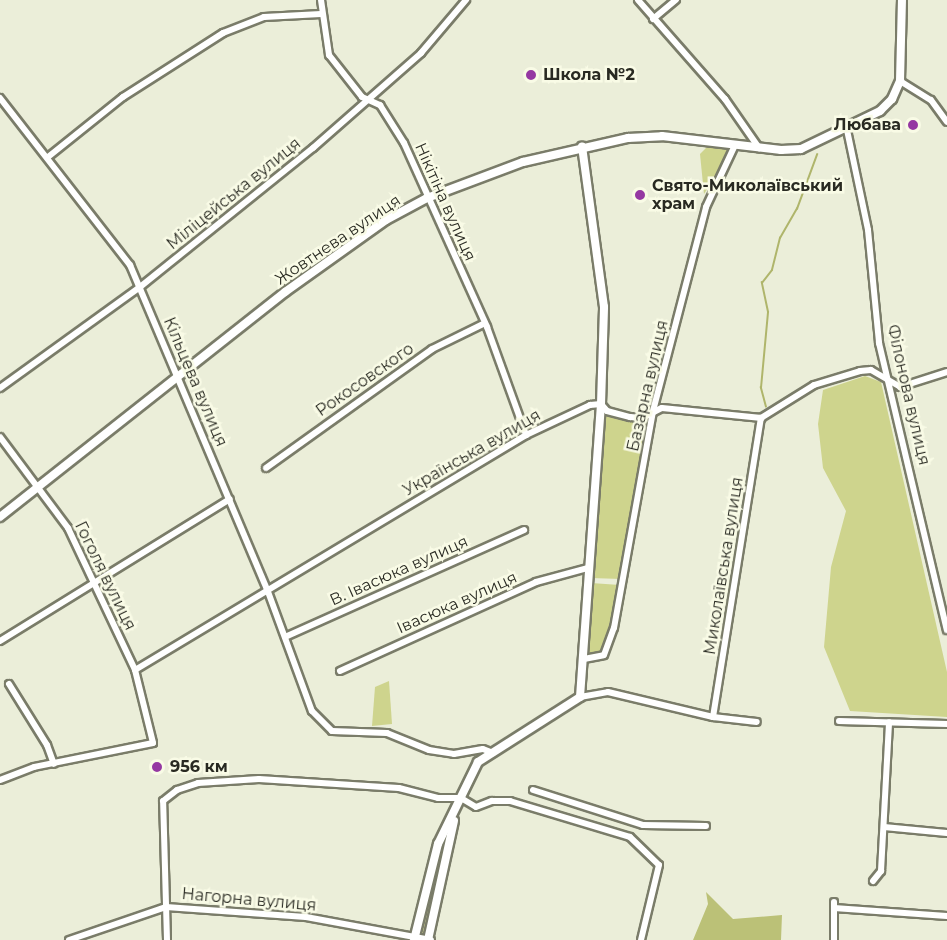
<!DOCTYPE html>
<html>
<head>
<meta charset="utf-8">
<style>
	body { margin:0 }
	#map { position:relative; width:947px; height:940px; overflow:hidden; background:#ebeed9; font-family:Montserrat,sans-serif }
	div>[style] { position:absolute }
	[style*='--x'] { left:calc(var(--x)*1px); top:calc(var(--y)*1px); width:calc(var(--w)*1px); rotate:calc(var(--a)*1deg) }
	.green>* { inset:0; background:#ced48d }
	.forest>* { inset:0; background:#bbc177 }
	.stream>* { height:1.5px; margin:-0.75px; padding:0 0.75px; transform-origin:0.75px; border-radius:0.75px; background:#afb56b }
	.roads { filter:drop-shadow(2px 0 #7a7c69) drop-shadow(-2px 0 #7a7c69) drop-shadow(0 2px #7a7c69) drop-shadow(0 -2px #7a7c69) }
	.minor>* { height:6px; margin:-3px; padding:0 3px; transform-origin:3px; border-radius:3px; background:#fff }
	.major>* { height:8px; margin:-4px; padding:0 4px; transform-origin:4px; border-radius:4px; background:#fff }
	.dots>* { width:16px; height:16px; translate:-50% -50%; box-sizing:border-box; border:3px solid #f9fbe6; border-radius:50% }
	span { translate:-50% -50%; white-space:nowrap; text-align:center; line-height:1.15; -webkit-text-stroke:5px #f9fbe6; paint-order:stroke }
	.poi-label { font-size:16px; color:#292a22; font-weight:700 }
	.left { translate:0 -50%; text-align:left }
	.right { translate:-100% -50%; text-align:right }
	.street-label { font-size:16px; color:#292a22 }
</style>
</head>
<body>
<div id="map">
	<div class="green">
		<div style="clip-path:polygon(708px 146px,729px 149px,730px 154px,704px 194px,700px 154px)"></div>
		<div style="clip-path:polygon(865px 376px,881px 382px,947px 672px,947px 717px,850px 711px,824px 647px,831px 567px,846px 511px,823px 468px,818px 424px,823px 390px)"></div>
		<div style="clip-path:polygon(605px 415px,649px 418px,621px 579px,591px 578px)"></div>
		<div style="clip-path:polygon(591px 583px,620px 585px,602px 654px,587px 656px)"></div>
		<div style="clip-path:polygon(389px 681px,392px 724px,372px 726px,375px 687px)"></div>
		<div style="clip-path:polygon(447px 839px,427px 931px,423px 934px,419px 931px,438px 850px)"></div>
	</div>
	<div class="forest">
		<div style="clip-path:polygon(706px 892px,733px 919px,782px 915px,781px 940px,693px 940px,708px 904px)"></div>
	</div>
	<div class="stream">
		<div style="--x:766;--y:407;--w:20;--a:-105"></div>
		<div style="--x:761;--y:388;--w:76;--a:-84.7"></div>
		<div style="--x:768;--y:312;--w:30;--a:-102"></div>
		<div style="--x:762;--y:283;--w:16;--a:-52"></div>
		<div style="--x:772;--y:270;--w:33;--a:-76"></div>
		<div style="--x:780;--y:238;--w:34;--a:-60"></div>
		<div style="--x:797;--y:209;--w:58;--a:-69.7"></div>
	</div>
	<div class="roads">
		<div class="minor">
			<div style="--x:321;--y:0;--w:56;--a:81.7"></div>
			<div style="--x:329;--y:55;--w:53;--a:51.8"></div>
			<div style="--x:362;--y:97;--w:20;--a:24"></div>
			<div style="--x:380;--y:105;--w:45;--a:57.7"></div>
			<div style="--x:404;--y:143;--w:202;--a:65.7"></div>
			<div style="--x:487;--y:327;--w:115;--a:70.1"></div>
			<div style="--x:638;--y:0;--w:132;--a:48.7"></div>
			<div style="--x:725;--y:99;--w:60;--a:55.2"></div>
			<div style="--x:653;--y:19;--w:30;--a:-40"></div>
			<div style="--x:900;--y:81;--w:36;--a:32"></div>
			<div style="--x:931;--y:100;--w:27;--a:54"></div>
			<div style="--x:0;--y:98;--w:212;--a:52.1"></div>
			<div style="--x:130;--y:265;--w:352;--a:67.1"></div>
			<div style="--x:267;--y:589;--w:130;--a:69.8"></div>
			<div style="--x:312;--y:711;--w:28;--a:45"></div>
			<div style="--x:332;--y:731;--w:55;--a:2.1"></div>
			<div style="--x:387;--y:733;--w:45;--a:22"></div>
			<div style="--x:429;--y:750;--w:25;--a:9"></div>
			<div style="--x:454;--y:754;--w:29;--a:-10"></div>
			<div style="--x:483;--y:749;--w:11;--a:22"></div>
			<div style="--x:847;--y:130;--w:102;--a:78.1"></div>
			<div style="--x:868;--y:230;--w:114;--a:84.4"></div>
			<div style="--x:879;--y:343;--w:295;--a:76.7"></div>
			<div style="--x:48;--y:157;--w:96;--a:-38.7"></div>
			<div style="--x:123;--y:97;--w:119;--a:-32.6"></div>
			<div style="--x:223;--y:33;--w:44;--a:-21.3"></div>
			<div style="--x:264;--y:17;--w:57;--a:-3"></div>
			<div style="--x:0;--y:388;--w:173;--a:-35.8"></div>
			<div style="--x:140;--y:287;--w:222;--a:-38.8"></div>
			<div style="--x:313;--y:148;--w:144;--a:-41.3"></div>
			<div style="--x:421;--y:53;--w:70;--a:-49.7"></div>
			<div style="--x:0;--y:437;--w:114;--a:53.2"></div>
			<div style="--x:68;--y:528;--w:157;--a:64.7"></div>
			<div style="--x:135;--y:670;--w:75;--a:76.1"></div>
			<div style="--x:153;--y:743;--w:121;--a:168.6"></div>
			<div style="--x:34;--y:767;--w:36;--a:159"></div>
			<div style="--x:266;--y:468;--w:204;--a:-35.6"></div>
			<div style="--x:432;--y:349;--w:59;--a:-26.1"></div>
			<div style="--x:285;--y:637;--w:262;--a:-24.1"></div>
			<div style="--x:0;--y:641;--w:270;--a:-31.7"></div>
			<div style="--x:584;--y:659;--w:20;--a:-11"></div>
			<div style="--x:604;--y:655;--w:29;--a:-70"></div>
			<div style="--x:614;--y:628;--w:220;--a:-79.8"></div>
			<div style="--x:653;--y:411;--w:211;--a:-75.4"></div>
			<div style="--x:706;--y:207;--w:68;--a:-64.9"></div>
			<div style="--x:135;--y:670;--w:456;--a:-31"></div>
			<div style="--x:526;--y:435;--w:71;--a:-25.1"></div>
			<div style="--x:590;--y:405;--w:11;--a:-5"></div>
			<div style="--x:601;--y:404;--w:9;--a:49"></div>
			<div style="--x:607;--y:411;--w:24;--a:15"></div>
			<div style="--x:630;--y:417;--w:12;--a:5"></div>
			<div style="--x:642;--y:418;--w:22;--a:-27"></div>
			<div style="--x:662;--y:408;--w:100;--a:5.8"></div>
			<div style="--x:761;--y:418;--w:62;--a:-31.9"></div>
			<div style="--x:814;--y:385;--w:48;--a:-16.9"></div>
			<div style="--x:860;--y:371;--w:11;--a:-5"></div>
			<div style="--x:871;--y:370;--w:34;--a:30"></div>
			<div style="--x:900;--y:387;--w:49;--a:-17.7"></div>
			<div style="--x:340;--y:671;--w:215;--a:-24.4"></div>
			<div style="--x:536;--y:582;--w:54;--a:-15.1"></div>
			<div style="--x:9;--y:684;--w:72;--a:58.1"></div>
			<div style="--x:47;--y:745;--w:20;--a:70"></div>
			<div style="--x:580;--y:697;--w:28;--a:-10"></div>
			<div style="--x:608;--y:692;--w:108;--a:13.4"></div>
			<div style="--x:713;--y:717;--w:44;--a:6.5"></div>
			<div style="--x:713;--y:717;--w:303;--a:-80.9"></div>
			<div style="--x:839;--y:721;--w:108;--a:1.6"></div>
			<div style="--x:533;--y:790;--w:115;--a:17.7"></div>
			<div style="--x:643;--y:825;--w:63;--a:0.9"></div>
			<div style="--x:884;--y:827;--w:63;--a:5.4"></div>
			<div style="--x:873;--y:881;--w:13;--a:-51"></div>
			<div style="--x:881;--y:871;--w:149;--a:-86.9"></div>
			<div style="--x:834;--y:902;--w:38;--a:90"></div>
			<div style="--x:834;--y:908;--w:113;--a:4"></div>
			<div style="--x:69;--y:940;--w:102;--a:-18.8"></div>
			<div style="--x:166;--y:907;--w:140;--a:4.1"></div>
			<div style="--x:306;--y:917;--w:127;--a:10.4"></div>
			<div style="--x:167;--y:940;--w:139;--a:-91.6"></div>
			<div style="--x:163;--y:801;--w:18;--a:-38"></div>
			<div style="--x:177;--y:790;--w:22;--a:-18"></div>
			<div style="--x:198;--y:783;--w:61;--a:-3.8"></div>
			<div style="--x:259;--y:779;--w:140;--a:3.7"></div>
			<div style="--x:399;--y:788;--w:40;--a:14.4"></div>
			<div style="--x:438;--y:798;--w:23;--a:0"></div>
			<div style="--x:461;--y:798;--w:17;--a:31"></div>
			<div style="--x:476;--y:807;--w:17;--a:-21"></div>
			<div style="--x:492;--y:801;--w:18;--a:0"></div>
			<div style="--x:510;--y:801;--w:125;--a:16.7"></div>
			<div style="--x:630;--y:837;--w:40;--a:44"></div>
			<div style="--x:659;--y:865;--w:77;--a:103.5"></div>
		</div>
		<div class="major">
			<div style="--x:0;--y:517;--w:363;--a:-38.3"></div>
			<div style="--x:285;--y:292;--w:124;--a:-35.5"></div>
			<div style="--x:386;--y:220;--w:47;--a:-28.2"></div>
			<div style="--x:427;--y:198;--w:103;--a:-20.6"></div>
			<div style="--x:523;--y:162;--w:108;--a:-12.9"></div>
			<div style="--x:628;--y:138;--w:34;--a:-3"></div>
			<div style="--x:662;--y:136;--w:120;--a:6.7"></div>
			<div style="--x:781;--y:150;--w:20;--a:-3"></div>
			<div style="--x:801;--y:149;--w:88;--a:-25.7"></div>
			<div style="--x:880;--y:111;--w:17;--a:-45"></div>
			<div style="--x:892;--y:99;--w:20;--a:-66"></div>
			<div style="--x:900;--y:81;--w:81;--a:-88.6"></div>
			<div style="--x:414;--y:940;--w:99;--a:-76"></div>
			<div style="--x:438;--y:844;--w:91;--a:-64"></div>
			<div style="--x:478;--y:762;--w:121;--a:-32.5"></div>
			<div style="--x:580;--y:697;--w:294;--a:-85.9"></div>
			<div style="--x:601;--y:404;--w:97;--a:-88.2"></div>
			<div style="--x:604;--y:307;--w:162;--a:-97.8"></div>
			<div style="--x:428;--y:940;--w:122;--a:-77.7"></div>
		</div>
	</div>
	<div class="dots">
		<div style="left:531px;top:75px;background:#9538a2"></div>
		<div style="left:913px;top:125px;background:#9538a2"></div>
		<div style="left:640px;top:195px;background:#9538a2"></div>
		<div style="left:157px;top:767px;background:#9538a2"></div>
	</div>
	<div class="poi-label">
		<span class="left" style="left:543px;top:75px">Школа №2</span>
		<span class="right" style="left:901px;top:125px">Любава</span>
		<span class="left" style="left:652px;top:195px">Свято-Миколаївський<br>храм</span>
		<span class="left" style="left:170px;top:767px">956 км</span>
	</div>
	<div class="street-label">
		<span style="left:234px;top:194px;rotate:-39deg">Міліцейська вулиця</span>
		<span style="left:445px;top:202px;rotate:66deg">Нікітіна вулиця</span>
		<span style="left:338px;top:240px;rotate:-34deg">Жовтнева вулиця</span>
		<span style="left:365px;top:380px;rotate:-35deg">Рокосовского</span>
		<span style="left:195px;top:382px;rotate:67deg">Кільцева вулиця</span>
		<span style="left:648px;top:386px;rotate:-77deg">Базарна вулиця</span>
		<span style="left:908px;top:395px;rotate:77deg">Філонова вулиця</span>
		<span style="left:472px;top:453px;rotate:-30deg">Українська вулиця</span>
		<span style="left:724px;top:566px;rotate:-81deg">Миколаївська вулиця</span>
		<span style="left:399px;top:571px;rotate:-24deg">В. Івасюка вулиця</span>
		<span style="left:105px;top:576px;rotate:64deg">Гоголя вулиця</span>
		<span style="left:457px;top:603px;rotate:-24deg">Івасюка вулиця</span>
		<span style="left:249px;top:900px;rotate:5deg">Нагорна вулиця</span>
	</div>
</div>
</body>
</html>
